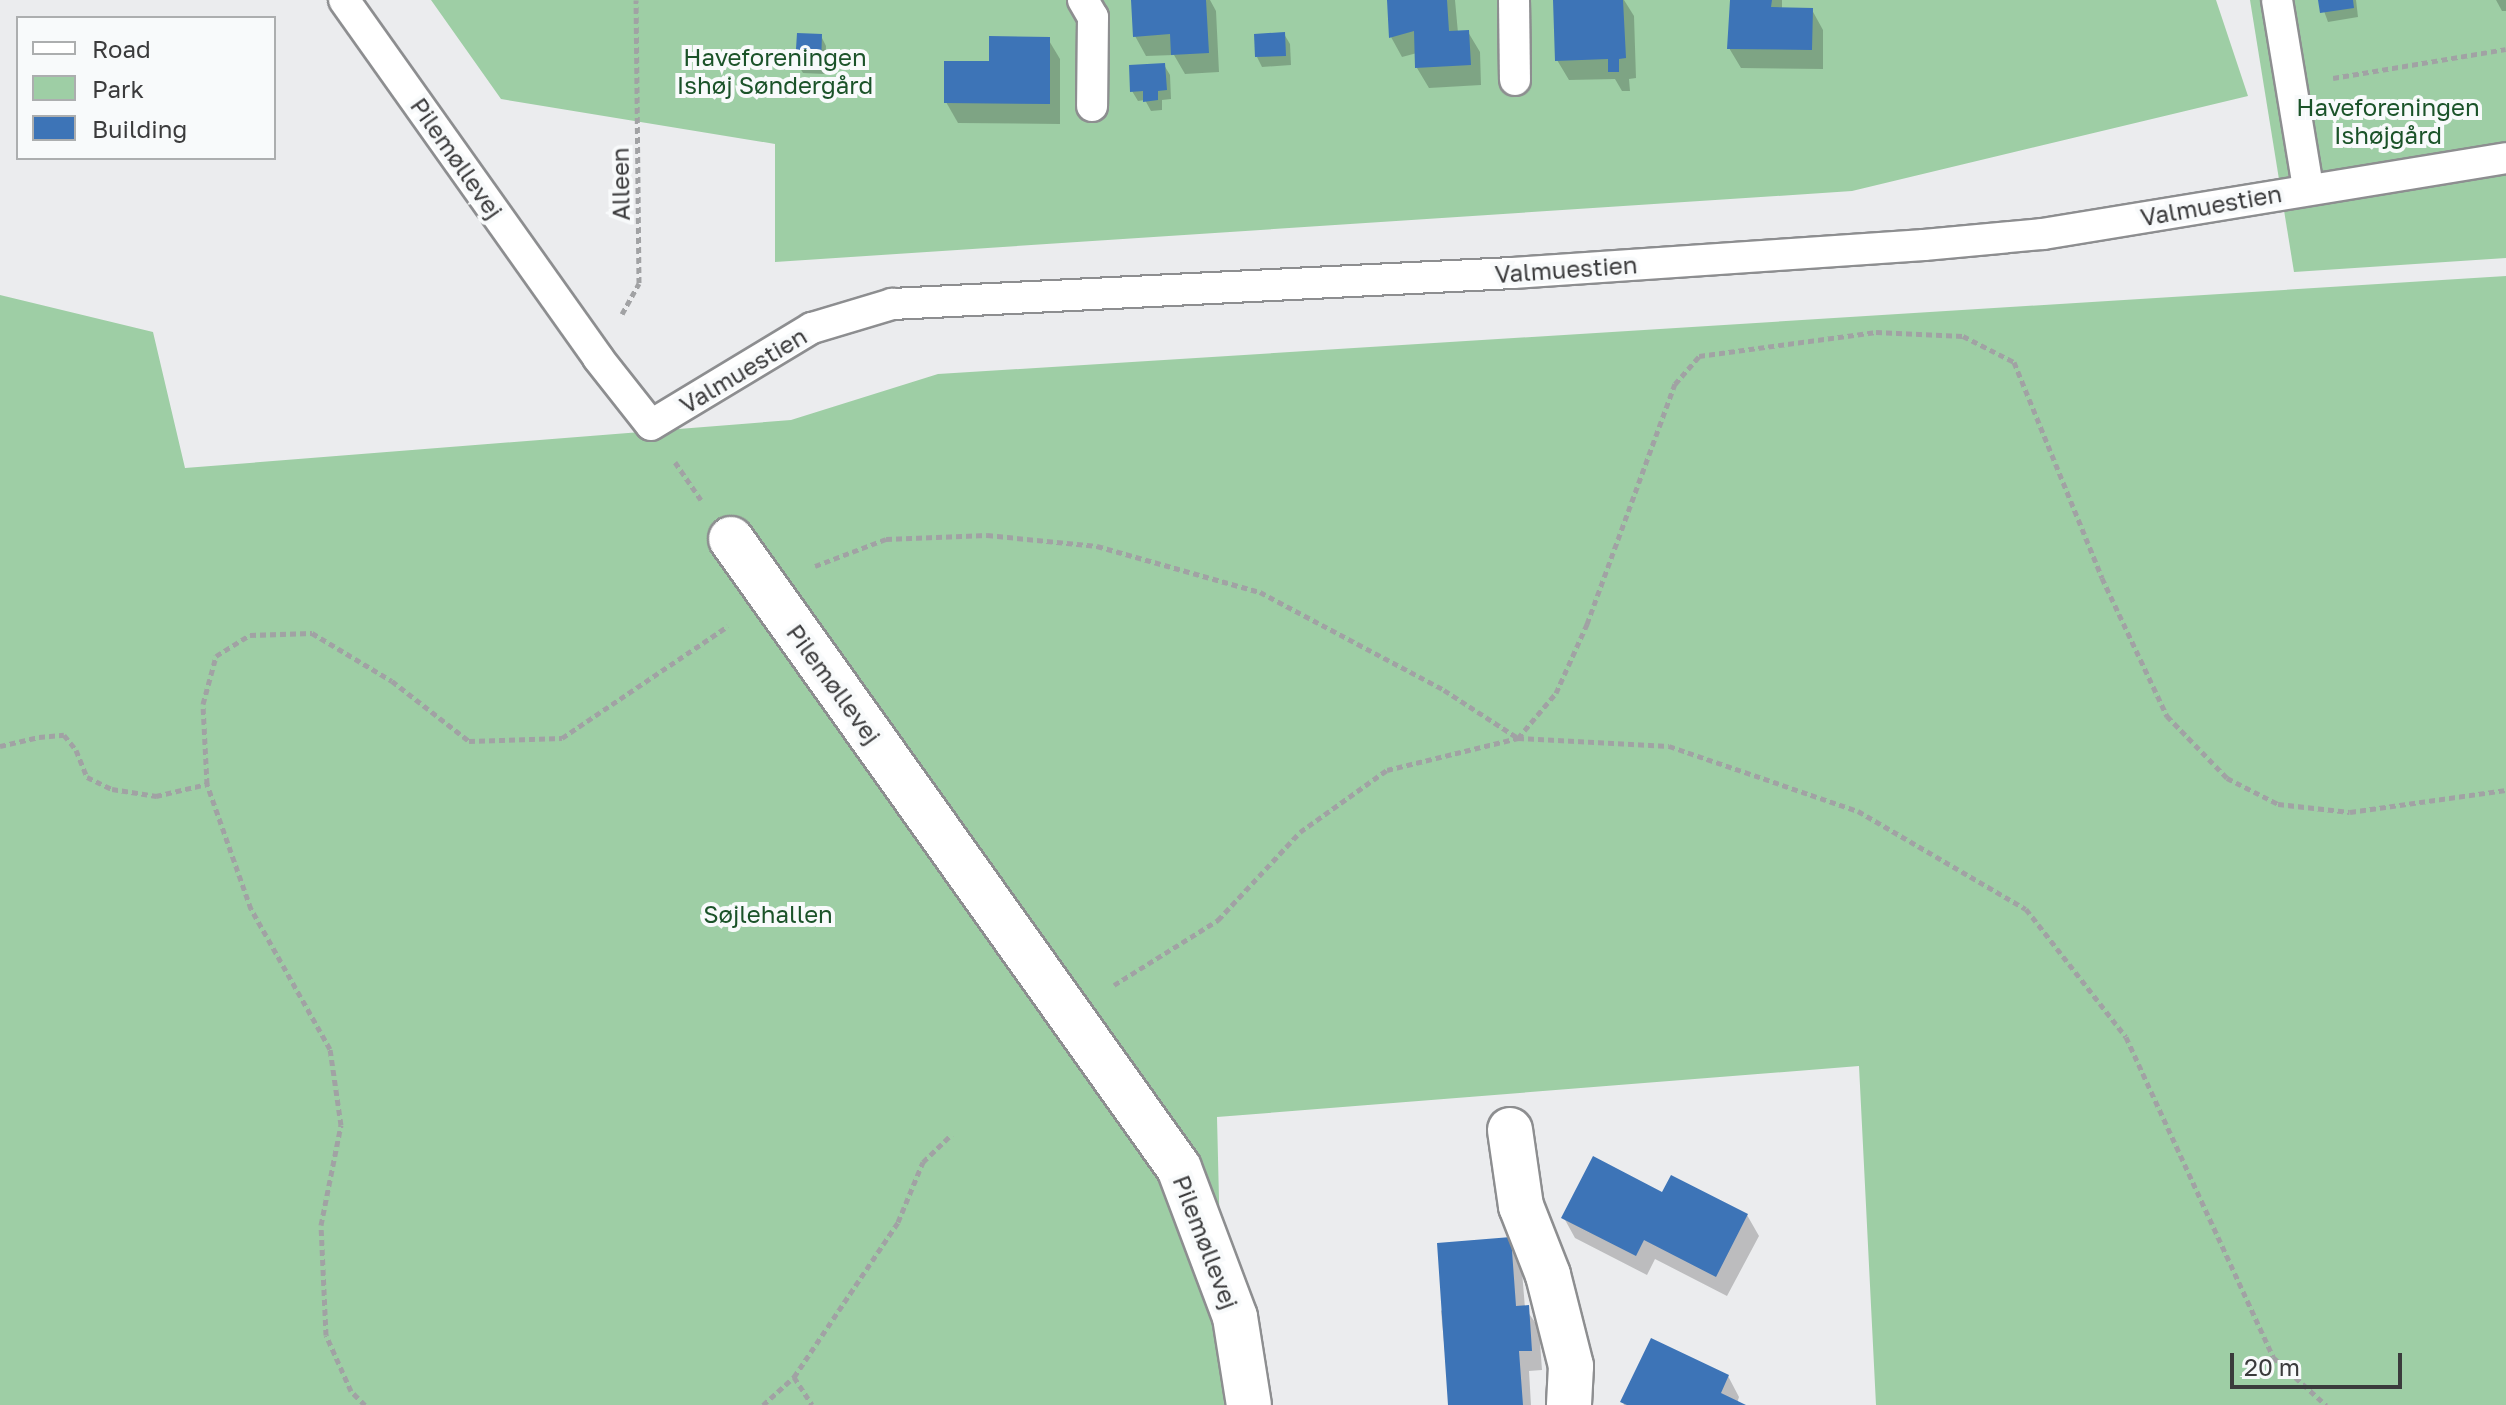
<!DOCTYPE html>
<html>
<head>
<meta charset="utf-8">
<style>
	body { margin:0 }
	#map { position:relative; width:2506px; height:1405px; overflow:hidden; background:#ebecee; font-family:"Golos Text",sans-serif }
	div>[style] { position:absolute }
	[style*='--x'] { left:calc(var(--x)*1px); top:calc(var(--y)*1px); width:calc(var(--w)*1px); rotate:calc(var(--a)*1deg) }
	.green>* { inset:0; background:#9ecea5 }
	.shadow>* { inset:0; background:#0003 }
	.building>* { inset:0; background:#3d74b7 }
	.path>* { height:5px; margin-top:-2.5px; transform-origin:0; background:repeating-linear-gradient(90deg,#a1a2a4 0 6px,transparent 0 10px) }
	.roads { filter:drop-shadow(2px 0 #8d8e90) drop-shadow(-2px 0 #8d8e90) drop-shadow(0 2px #8d8e90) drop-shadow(0 -2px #8d8e90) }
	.service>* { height:30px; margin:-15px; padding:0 15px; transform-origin:15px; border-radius:15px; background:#fff }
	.minor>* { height:44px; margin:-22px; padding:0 22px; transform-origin:22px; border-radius:22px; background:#fff }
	span { translate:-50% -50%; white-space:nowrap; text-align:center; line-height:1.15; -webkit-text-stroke:8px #f8fafb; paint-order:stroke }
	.park-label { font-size:24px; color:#1b5329 }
	.street-label { font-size:24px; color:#3b3b3c }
	.legend { position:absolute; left:16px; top:16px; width:260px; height:144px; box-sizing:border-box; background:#f8fafb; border:2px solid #acaeaf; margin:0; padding:10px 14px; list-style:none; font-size:24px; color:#3b3b3c }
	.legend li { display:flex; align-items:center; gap:16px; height:40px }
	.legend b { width:40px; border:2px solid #acaeaf }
	.scale { position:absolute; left:2230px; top:1353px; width:172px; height:36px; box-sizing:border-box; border:4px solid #3b3b3c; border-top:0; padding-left:10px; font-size:24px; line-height:28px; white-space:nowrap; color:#3b3b3c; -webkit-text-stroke:6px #f8fafb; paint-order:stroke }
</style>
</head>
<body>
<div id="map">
	<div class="green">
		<div style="clip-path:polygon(431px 0,2216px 0,2248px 96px,1852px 191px,775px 262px,775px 144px,501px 99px)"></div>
		<div style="clip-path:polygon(2250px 0,2506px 0,2506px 258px,2294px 272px)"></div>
		<div style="clip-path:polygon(2506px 276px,2506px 1405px,1876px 1405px,1859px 1066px,1217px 1117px,1224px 1405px,0 1405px,0 295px,153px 332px,185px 468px,791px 420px,938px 374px)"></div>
	</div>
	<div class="shadow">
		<div style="clip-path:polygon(1133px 0,1210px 0,1216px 11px,1219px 72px,1185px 74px,1174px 55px,1146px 56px,1135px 36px)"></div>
		<div style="clip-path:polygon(1389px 0,1455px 0,1458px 33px,1468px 32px,1480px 52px,1481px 85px,1429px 88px,1417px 68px,1417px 53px,1402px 57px,1391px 37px)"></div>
		<div style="clip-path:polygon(1555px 0,1624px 0,1634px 16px,1636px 78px,1629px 79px,1630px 91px,1622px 91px,1615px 79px,1569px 80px,1557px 60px)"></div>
		<div style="clip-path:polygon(1732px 0,1782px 0,1782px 9px,1812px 10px,1823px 30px,1823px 69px,1741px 68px,1729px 48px)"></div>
		<div style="clip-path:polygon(2320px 0,2356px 0,2358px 17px,2328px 22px)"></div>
		<div style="clip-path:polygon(2496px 0,2506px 0,2506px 11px,2502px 11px)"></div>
		<div style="clip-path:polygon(1284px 34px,1290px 44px,1291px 65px,1262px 67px,1257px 57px)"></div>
		<div style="clip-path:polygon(821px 36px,826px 46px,825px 74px,803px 73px,797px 63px)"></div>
		<div style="clip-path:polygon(1048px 39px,1060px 59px,1060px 124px,958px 123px,946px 102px,991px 63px)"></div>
		<div style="clip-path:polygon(1164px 65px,1170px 75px,1171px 99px,1162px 100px,1162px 110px,1151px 111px,1145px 100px,1138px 101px,1132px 91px)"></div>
		<div style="clip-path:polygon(1663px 1195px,1747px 1215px,1759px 1236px,1727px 1296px,1655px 1259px,1647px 1275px,1575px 1238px,1564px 1218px)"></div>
		<div style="clip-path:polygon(1510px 1239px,1521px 1259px,1525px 1308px,1539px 1328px,1542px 1370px,1529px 1371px,1531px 1405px,1450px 1405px,1441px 1311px)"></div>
		<div style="clip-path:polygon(1728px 1376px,1739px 1397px,1737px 1403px,1741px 1405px,1624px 1405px,1623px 1402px)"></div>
	</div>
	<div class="building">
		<div style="clip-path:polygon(1131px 0,1206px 0,1209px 53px,1171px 55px,1170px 34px,1133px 37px)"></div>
		<div style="clip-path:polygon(1387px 0,1447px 0,1449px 31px,1469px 30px,1471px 65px,1415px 68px,1414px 31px,1389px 38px)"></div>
		<div style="clip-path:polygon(1553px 0,1623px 0,1626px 58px,1619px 59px,1619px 72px,1608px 72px,1608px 59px,1555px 61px)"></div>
		<div style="clip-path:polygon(1730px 0,1772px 0,1771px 7px,1813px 8px,1812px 50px,1727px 49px)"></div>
		<div style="clip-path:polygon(2318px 0,2353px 0,2354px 8px,2320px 13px)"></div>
		<div style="clip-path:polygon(1285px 32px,1286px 56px,1255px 57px,1254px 34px)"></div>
		<div style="clip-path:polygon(797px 33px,822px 34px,821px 65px,795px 64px)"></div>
		<div style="clip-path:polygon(989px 36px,1050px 37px,1050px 104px,944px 103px,944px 61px,989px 61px)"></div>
		<div style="clip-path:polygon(1165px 63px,1167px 90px,1158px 91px,1158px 100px,1143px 102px,1143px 91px,1130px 92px,1129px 65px)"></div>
		<div style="clip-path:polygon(1593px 1156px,1662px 1192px,1671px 1175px,1748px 1214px,1716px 1277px,1644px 1240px,1636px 1256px,1561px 1218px)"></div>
		<div style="clip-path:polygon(1511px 1237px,1516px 1306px,1529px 1305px,1532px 1351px,1519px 1351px,1523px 1405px,1448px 1405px,1437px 1243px)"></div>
		<div style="clip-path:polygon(1651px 1338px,1729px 1375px,1721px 1393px,1746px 1405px,1627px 1405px,1620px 1402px)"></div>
	</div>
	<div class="path">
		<div style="--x:2333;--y:78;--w:175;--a:-9.5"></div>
		<div style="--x:622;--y:314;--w:35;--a:-61"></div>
		<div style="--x:639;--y:283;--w:283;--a:-90.6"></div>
		<div style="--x:675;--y:462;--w:46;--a:55.6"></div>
		<div style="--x:815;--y:566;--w:76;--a:-20.8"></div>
		<div style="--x:886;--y:539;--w:101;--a:-2.3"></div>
		<div style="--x:987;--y:535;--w:111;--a:5.7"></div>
		<div style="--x:1097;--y:546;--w:169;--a:15.8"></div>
		<div style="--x:1260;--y:592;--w:208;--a:28"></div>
		<div style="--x:1444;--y:690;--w:88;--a:33"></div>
		<div style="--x:1518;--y:738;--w:59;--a:-49.8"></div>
		<div style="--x:1556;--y:693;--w:76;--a:-65.8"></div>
		<div style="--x:1587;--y:624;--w:256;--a:-69.9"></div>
		<div style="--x:1675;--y:384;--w:37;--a:-49"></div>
		<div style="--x:1699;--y:356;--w:179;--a:-7.7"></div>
		<div style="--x:1876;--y:332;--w:87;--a:2.6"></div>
		<div style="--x:1963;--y:336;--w:57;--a:27"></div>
		<div style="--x:2014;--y:362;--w:233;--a:67.8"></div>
		<div style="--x:2102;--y:578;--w:153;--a:64.8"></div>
		<div style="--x:2167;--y:716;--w:86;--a:45.9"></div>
		<div style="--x:2227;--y:778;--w:57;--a:27"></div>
		<div style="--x:2278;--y:804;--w:72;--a:6.3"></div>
		<div style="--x:2350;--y:812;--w:158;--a:-8"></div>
		<div style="--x:0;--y:746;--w:40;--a:-13"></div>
		<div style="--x:39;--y:737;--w:25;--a:-5"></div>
		<div style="--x:64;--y:735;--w:19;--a:51"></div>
		<div style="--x:76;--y:750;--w:29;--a:68"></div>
		<div style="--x:87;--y:777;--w:28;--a:26"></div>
		<div style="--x:112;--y:789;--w:45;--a:9"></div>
		<div style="--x:156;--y:796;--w:52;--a:-13.2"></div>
		<div style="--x:1114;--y:985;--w:123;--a:-32"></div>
		<div style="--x:1218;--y:920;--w:120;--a:-47"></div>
		<div style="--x:1300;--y:832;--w:107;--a:-35.5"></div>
		<div style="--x:1387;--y:770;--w:135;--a:-13.7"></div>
		<div style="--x:1518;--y:738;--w:151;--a:3"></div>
		<div style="--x:1669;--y:746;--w:200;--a:19"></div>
		<div style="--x:1858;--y:811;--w:194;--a:30.3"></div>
		<div style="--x:2026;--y:909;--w:162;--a:52"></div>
		<div style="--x:2126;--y:1037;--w:352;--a:65.3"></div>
		<div style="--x:2273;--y:1357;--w:72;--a:42.2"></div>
		<div style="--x:794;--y:1377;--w:33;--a:57"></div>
		<div style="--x:365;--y:1405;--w:20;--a:-135"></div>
		<div style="--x:351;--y:1391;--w:61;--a:-114.1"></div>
		<div style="--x:326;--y:1335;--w:110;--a:-92.6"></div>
		<div style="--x:321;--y:1225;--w:102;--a:-78.7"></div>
		<div style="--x:341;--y:1125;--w:77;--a:-98.2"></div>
		<div style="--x:330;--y:1049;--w:161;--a:-119.4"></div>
		<div style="--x:251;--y:909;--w:133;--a:-109.4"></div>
		<div style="--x:207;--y:784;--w:80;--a:-92.9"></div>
		<div style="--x:203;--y:704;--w:50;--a:-74.8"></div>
		<div style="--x:216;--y:656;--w:40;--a:-32"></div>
		<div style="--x:250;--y:635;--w:62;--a:-1.8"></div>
		<div style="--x:312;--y:633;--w:93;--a:31"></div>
		<div style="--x:392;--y:681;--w:98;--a:37.9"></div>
		<div style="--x:469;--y:741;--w:93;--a:-1.8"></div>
		<div style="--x:562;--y:738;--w:200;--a:-34"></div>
		<div style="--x:763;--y:1405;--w:42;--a:-42.1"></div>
		<div style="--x:794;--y:1377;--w:187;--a:-56.1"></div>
		<div style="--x:898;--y:1222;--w:65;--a:-67.4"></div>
		<div style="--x:923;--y:1162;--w:40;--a:-44"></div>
	</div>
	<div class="roads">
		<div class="service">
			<div style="--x:344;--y:0;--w:439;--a:54.6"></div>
			<div style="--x:598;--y:358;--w:85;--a:51.7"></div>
			<div style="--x:651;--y:425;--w:188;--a:-31.1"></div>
			<div style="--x:812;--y:328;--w:84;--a:-16.7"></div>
			<div style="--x:892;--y:304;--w:622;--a:-2.86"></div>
			<div style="--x:1513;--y:273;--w:412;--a:-3.9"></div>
			<div style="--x:1924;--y:245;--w:120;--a:-5.3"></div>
			<div style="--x:2043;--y:234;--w:469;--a:-9.3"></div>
			<div style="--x:1083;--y:0;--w:20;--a:60"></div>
			<div style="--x:1093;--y:17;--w:89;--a:90.6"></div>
			<div style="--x:1514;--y:0;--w:80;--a:89.3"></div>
			<div style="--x:2277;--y:0;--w:191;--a:80.6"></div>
		</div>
		<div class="minor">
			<div style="--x:731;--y:539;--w:772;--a:54.54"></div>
			<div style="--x:1179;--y:1168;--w:159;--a:69.4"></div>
			<div style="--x:1235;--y:1317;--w:89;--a:81"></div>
			<div style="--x:1510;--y:1130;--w:77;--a:81.8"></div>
			<div style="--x:1521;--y:1206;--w:74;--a:68.6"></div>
			<div style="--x:1548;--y:1275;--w:94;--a:75.8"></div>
			<div style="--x:1571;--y:1366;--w:39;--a:93"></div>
		</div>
	</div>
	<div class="park-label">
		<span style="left:775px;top:71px">Haveforeningen<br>Ishøj Søndergård</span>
		<span style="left:2388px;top:121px">Haveforeningen<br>Ishøjgård</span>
		<span style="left:768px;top:914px">Søjlehallen</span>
	</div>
	<div class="street-label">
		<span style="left:457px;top:158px;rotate:55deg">Pilemøllevej</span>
		<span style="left:620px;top:184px;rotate:-91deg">Alleen</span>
		<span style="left:2211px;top:205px;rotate:-10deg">Valmuestien</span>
		<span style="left:1566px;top:269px;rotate:-4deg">Valmuestien</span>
		<span style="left:743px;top:370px;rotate:-31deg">Valmuestien</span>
		<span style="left:834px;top:684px;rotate:54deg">Pilemøllevej</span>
		<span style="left:1206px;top:1242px;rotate:69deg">Pilemøllevej</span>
	</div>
	<ul class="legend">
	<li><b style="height:10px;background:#fff"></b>Road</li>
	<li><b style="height:22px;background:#9ecea5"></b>Park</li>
	<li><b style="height:22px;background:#3d74b7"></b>Building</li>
	</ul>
	<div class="scale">20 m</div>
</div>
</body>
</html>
